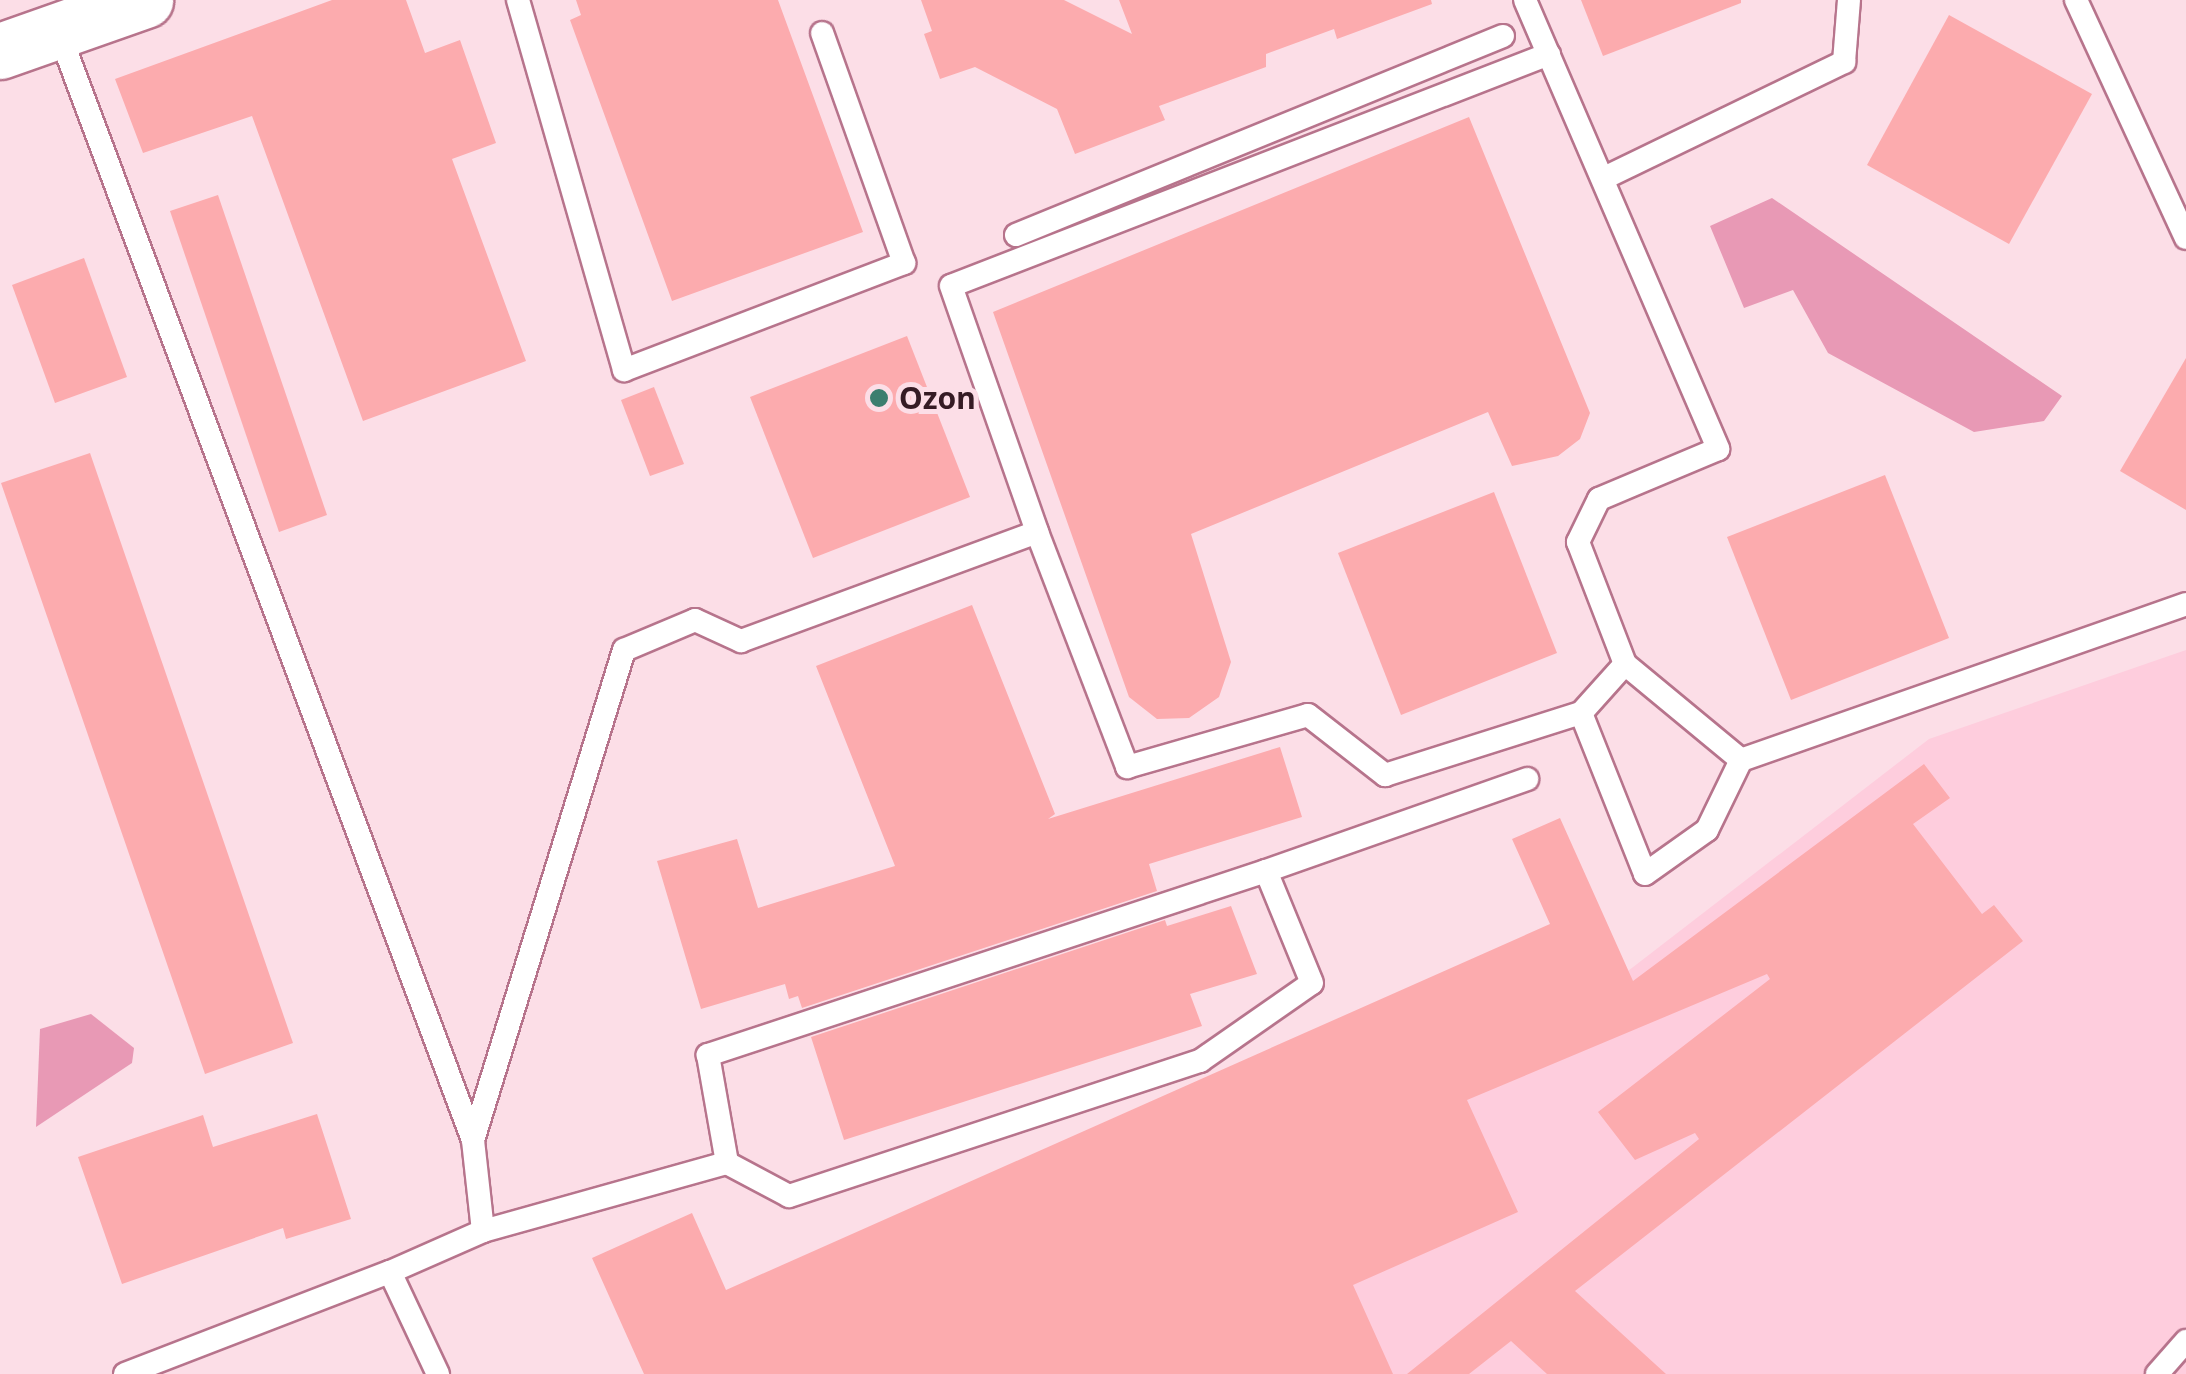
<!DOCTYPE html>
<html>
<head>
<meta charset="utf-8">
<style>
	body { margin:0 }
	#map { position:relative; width:2186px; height:1374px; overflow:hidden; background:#fcdee7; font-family:"Noto Sans",sans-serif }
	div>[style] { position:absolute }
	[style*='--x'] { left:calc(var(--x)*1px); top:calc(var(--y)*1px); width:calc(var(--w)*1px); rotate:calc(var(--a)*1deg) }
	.built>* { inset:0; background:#fecddd }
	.green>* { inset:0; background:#e899b5 }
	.building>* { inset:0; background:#fcabae }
	.roads { filter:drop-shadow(2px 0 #b7748c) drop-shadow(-2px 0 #b7748c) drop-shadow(0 2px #b7748c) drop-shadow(0 -2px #b7748c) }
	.lane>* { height:22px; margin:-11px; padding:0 11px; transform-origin:11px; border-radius:11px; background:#fff }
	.secondary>* { height:55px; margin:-27.5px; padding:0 27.5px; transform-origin:27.5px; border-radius:27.5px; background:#fff }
	.dots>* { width:28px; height:28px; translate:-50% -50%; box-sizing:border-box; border:5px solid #fcdee7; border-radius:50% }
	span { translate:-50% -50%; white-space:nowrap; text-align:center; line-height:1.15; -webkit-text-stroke:10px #fcdee7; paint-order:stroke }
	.poi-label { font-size:30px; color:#351b24; font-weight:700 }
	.left { translate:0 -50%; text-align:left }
</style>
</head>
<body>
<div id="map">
	<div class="built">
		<div style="clip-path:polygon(2186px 650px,2186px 1374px,804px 1374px,1628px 971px,1929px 739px)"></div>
	</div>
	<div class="green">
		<div style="clip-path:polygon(1772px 198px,2062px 396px,2044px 421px,1974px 432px,1828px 353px,1793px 290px,1744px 308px,1710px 226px)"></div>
		<div style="clip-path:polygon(91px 1014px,134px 1048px,132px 1063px,36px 1127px,40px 1029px)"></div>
	</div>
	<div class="building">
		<div style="clip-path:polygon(332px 0,406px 0,425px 53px,460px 40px,496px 143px,452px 159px,526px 361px,363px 421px,252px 116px,143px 153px,115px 79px)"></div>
		<div style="clip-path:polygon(576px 0,778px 0,863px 232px,672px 301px,570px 20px,581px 15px)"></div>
		<div style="clip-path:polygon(921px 0,1064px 0,1132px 34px,1119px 0,1431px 0,1432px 4px,1337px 39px,1334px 29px,1266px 54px,1266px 67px,1159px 106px,1165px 120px,1075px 154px,1057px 109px,975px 67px,940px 79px,924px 34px,932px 31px)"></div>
		<div style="clip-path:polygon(1581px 0,1741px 0,1741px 3px,1603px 56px)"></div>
		<div style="clip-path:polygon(1949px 15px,2092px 94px,2009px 244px,1867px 165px)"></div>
		<div style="clip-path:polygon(1469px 117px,1590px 413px,1580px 439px,1558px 456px,1512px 466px,1488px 412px,1191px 534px,1231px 662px,1219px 697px,1189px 718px,1157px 719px,1129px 697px,993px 312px)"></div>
		<div style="clip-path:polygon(218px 195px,327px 515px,279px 532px,170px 211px)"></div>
		<div style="clip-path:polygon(84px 258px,127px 377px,55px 403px,12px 285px)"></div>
		<div style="clip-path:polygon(907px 336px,970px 497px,813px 558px,750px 397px)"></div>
		<div style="clip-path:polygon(2186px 358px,2186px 510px,2120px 471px)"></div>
		<div style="clip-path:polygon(654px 387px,684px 464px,650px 476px,621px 400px)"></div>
		<div style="clip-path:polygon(90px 453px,293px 1043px,205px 1074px,1px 483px)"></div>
		<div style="clip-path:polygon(1885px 475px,1949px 638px,1791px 700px,1727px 537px)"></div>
		<div style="clip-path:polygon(1494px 492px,1557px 653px,1401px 715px,1338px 553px)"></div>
		<div style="clip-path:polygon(972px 605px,1055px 814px,1048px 819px,1280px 747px,1302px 817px,1149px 864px,1157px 891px,802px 1008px,798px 996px,789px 999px,785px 984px,701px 1009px,657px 861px,737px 839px,758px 908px,895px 866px,816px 666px)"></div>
		<div style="clip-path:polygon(1924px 764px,1950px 798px,1913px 824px,1982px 914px,1994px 905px,2023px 941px,1575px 1291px,1666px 1374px,1547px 1374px,1511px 1341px,1469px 1374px,1407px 1374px,1699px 1139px,1695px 1133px,1635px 1160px,1598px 1112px,1770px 979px,1767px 974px,1467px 1100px,1518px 1212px,1353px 1285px,1393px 1374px,644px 1374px,592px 1258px,692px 1213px,726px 1290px,1550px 924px,1512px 839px,1560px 818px,1633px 981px)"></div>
		<div style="clip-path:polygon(1231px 906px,1257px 974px,1190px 994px,1202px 1026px,844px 1140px,811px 1037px,1165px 920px,1167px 926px)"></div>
		<div style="clip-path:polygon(317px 1114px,351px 1219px,286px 1239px,283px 1228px,122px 1284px,78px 1157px,203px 1115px,213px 1147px)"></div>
	</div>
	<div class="roads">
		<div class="lane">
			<div style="--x:518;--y:0;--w:385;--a:74"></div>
			<div style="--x:624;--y:370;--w:300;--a:-20.9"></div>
			<div style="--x:904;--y:263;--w:244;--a:-109.6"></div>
			<div style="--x:1525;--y:0;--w:489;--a:66.7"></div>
			<div style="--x:1718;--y:449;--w:129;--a:157.2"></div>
			<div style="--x:1599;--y:499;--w:48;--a:116"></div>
			<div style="--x:1578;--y:542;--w:131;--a:68.9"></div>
			<div style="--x:1625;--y:664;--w:66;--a:131.9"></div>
			<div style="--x:1581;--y:713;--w:173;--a:68.3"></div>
			<div style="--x:1645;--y:874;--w:76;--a:-35.4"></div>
			<div style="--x:1707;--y:830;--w:78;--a:-64.1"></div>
			<div style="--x:1741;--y:760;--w:472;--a:-19.3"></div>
			<div style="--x:2076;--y:0;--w:262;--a:65.2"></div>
			<div style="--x:58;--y:30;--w:1185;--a:69.5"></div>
			<div style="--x:1549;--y:54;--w:641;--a:158.8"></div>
			<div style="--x:951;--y:286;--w:261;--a:70.7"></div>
			<div style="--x:1037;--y:532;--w:252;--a:69"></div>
			<div style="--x:1127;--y:767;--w:188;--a:-16"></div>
			<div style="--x:1308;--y:715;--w:98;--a:37.9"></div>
			<div style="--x:1385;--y:775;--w:206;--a:-17.6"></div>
			<div style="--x:1604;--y:178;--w:267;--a:-25.8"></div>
			<div style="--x:1844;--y:62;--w:62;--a:-85.4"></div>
			<div style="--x:1016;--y:235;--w:526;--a:-22.23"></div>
			<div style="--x:1625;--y:664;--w:151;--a:39.6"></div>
			<div style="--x:1266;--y:871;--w:277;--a:-19.4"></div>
			<div style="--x:483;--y:1231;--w:253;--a:-15.6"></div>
			<div style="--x:727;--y:1163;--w:70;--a:28"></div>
			<div style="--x:789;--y:1196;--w:433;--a:-18.2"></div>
			<div style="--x:1200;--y:1061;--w:136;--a:-34.9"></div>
			<div style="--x:1312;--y:983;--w:121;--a:-112.3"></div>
			<div style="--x:1266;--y:871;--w:588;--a:161.75"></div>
			<div style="--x:708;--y:1055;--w:110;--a:80"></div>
			<div style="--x:390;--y:1272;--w:102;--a:-23.8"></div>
			<div style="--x:483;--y:1231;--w:92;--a:-96.3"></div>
			<div style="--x:473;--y:1140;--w:513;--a:-72.87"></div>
			<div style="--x:624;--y:650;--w:77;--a:-22.9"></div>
			<div style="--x:695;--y:620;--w:51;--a:24.5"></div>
			<div style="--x:741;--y:641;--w:315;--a:-20.2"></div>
			<div style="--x:125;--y:1374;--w:284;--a:-21.1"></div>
			<div style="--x:390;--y:1272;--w:113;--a:64.8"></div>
			<div style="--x:2157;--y:1374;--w:44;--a:-48.7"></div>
		</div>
		<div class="secondary">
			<div style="--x:0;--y:51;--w:154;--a:-19.4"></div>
		</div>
	</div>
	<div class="dots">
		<div style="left:879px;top:398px;background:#3b7e6f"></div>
	</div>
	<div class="poi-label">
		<span class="left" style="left:899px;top:398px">Ozon</span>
	</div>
</div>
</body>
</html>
